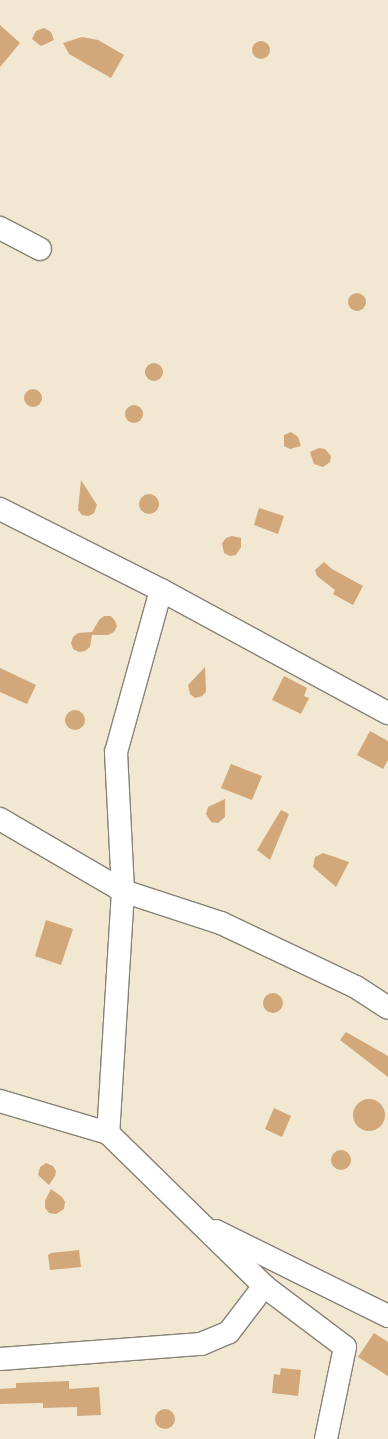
<!DOCTYPE html>
<html>
<head>
<meta charset="utf-8">
<style>
	body { margin:0 }
	#map { position:relative; width:388px; height:1439px; overflow:hidden; background:#f2e7d1; font-family:Mynerve,sans-serif }
	div>[style] { position:absolute }
	[style*='--x'] { left:calc(var(--x)*1px); top:calc(var(--y)*1px); width:calc(var(--w)*1px); rotate:calc(var(--a)*1deg) }
	.building>* { inset:0; background:#d2a779 }
	.round { border-radius:50% }
	.roads { filter:drop-shadow(1px 0 #878276) drop-shadow(-1px 0 #878276) drop-shadow(0 1px #878276) drop-shadow(0 -1px #878276) }
	.street>* { height:22px; margin:-11px; padding:0 11px; transform-origin:11px; border-radius:11px; background:#fff }
	span { translate:-50% -50%; white-space:nowrap; text-align:center; line-height:1.15; -webkit-text-stroke:5px #f6f6f2; paint-order:stroke }
</style>
</head>
<body>
<div id="map">
	<div class="building">
		<div style="clip-path:polygon(0 25px,20px 43px,0 67px)"></div>
		<div style="clip-path:polygon(44px 28px,51px 32px,54px 40px,41px 46px,32px 39px,36px 31px)"></div>
		<div style="clip-path:polygon(82px 37px,98px 40px,124px 55px,111px 78px,69px 54px,63px 43px)"></div>
		<div class="round" style="left:252px;top:41px;width:18px;height:18px"></div>
		<div class="round" style="left:348px;top:293px;width:18px;height:18px"></div>
		<div class="round" style="left:145px;top:363px;width:18px;height:18px"></div>
		<div class="round" style="left:24px;top:389px;width:18px;height:18px"></div>
		<div class="round" style="left:125px;top:405px;width:18px;height:18px"></div>
		<div style="clip-path:polygon(291px 432px,298px 437px,301px 446px,290px 449px,284px 446px,284px 435px)"></div>
		<div style="clip-path:polygon(319px 448px,325px 449px,331px 456px,330px 462px,323px 467px,314px 464px,310px 452px)"></div>
		<div style="clip-path:polygon(81px 480px,97px 505px,94px 513px,89px 516px,82px 515px,78px 510px)"></div>
		<div class="round" style="left:139px;top:494px;width:20px;height:20px"></div>
		<div style="clip-path:polygon(259px 508px,284px 516px,278px 534px,254px 525px)"></div>
		<div style="clip-path:polygon(232px 536px,241px 538px,241px 547px,236px 555px,230px 556px,224px 553px,222px 543px,226px 538px)"></div>
		<div style="clip-path:polygon(324px 562px,332px 569px,363px 586px,353px 605px,333px 594px,335px 590px,317px 576px,315px 570px)"></div>
		<div style="clip-path:polygon(104px 616px,111px 616px,115px 621px,117px 626px,114px 632px,108px 635px,92px 635px,90px 647px,85px 651px,79px 652px,73px 649px,71px 643px,73px 637px,78px 633px,92px 632px,99px 620px)"></div>
		<div style="clip-path:polygon(205px 667px,206px 692px,202px 696px,195px 698px,190px 694px,188px 685px)"></div>
		<div style="clip-path:polygon(0 668px,36px 685px,27px 704px,0 692px)"></div>
		<div style="clip-path:polygon(284px 676px,307px 688px,304px 696px,309px 698px,301px 714px,272px 700px)"></div>
		<div class="round" style="left:65px;top:710px;width:20px;height:20px"></div>
		<div style="clip-path:polygon(370px 731px,388px 741px,388px 760px,383px 769px,357px 755px)"></div>
		<div style="clip-path:polygon(231px 764px,262px 776px,252px 800px,221px 788px)"></div>
		<div style="clip-path:polygon(225px 799px,225px 817px,218px 823px,211px 822px,206px 814px,208px 807px)"></div>
		<div style="clip-path:polygon(281px 810px,289px 814px,270px 860px,257px 850px)"></div>
		<div style="clip-path:polygon(323px 853px,349px 862px,336px 887px,313px 867px,315px 857px)"></div>
		<div style="clip-path:polygon(46px 920px,73px 929px,61px 965px,35px 956px)"></div>
		<div class="round" style="left:263px;top:993px;width:20px;height:20px"></div>
		<div style="clip-path:polygon(346px 1032px,388px 1056px,388px 1077px,340px 1040px)"></div>
		<div class="round" style="left:353px;top:1099px;width:32px;height:32px"></div>
		<div style="clip-path:polygon(274px 1108px,291px 1116px,282px 1137px,265px 1129px)"></div>
		<div class="round" style="left:331px;top:1150px;width:20px;height:20px"></div>
		<div style="clip-path:polygon(46px 1163px,53px 1166px,56px 1171px,55px 1176px,49px 1185px,38px 1175px,40px 1167px)"></div>
		<div style="clip-path:polygon(51px 1189px,62px 1197px,65px 1202px,64px 1209px,56px 1214px,49px 1213px,45px 1208px,45px 1201px)"></div>
		<div style="clip-path:polygon(79px 1250px,81px 1267px,50px 1270px,48px 1255px,51px 1253px)"></div>
		<div style="clip-path:polygon(374px 1333px,388px 1342px,388px 1376px,358px 1357px)"></div>
		<div style="clip-path:polygon(281px 1368px,301px 1370px,298px 1396px,272px 1393px,274px 1374px,280px 1375px)"></div>
		<div style="clip-path:polygon(69px 1381px,69px 1389px,99px 1387px,101px 1415px,77px 1416px,77px 1407px,43px 1408px,43px 1403px,0 1404px,0 1389px,16px 1388px,16px 1383px)"></div>
		<div class="round" style="left:155px;top:1409px;width:20px;height:20px"></div>
	</div>
	<div class="roads">
		<div class="street">
			<div style="--x:0;--y:228;--w:45;--a:27.7"></div>
			<div style="--x:0;--y:509;--w:180;--a:26.7"></div>
			<div style="--x:161;--y:590;--w:258;--a:28.5"></div>
			<div style="--x:161;--y:590;--w:168;--a:105.5"></div>
			<div style="--x:116;--y:752;--w:139;--a:87.1"></div>
			<div style="--x:123;--y:891;--w:103;--a:18.1"></div>
			<div style="--x:221;--y:923;--w:149;--a:25.4"></div>
			<div style="--x:356;--y:987;--w:38;--a:33"></div>
			<div style="--x:0;--y:819;--w:143;--a:30.3"></div>
			<div style="--x:123;--y:891;--w:242;--a:93.5"></div>
			<div style="--x:108;--y:1133;--w:219;--a:44.4"></div>
			<div style="--x:264;--y:1286;--w:101;--a:37"></div>
			<div style="--x:345;--y:1347;--w:94;--a:101.7"></div>
			<div style="--x:0;--y:1101;--w:113;--a:16.5"></div>
			<div style="--x:216;--y:1231;--w:192;--a:26.3"></div>
			<div style="--x:0;--y:1359;--w:202;--a:-4.3"></div>
			<div style="--x:201;--y:1344;--w:30;--a:-23"></div>
			<div style="--x:229;--y:1332;--w:58;--a:-52.7"></div>
		</div>
	</div>
</div>
</body>
</html>
